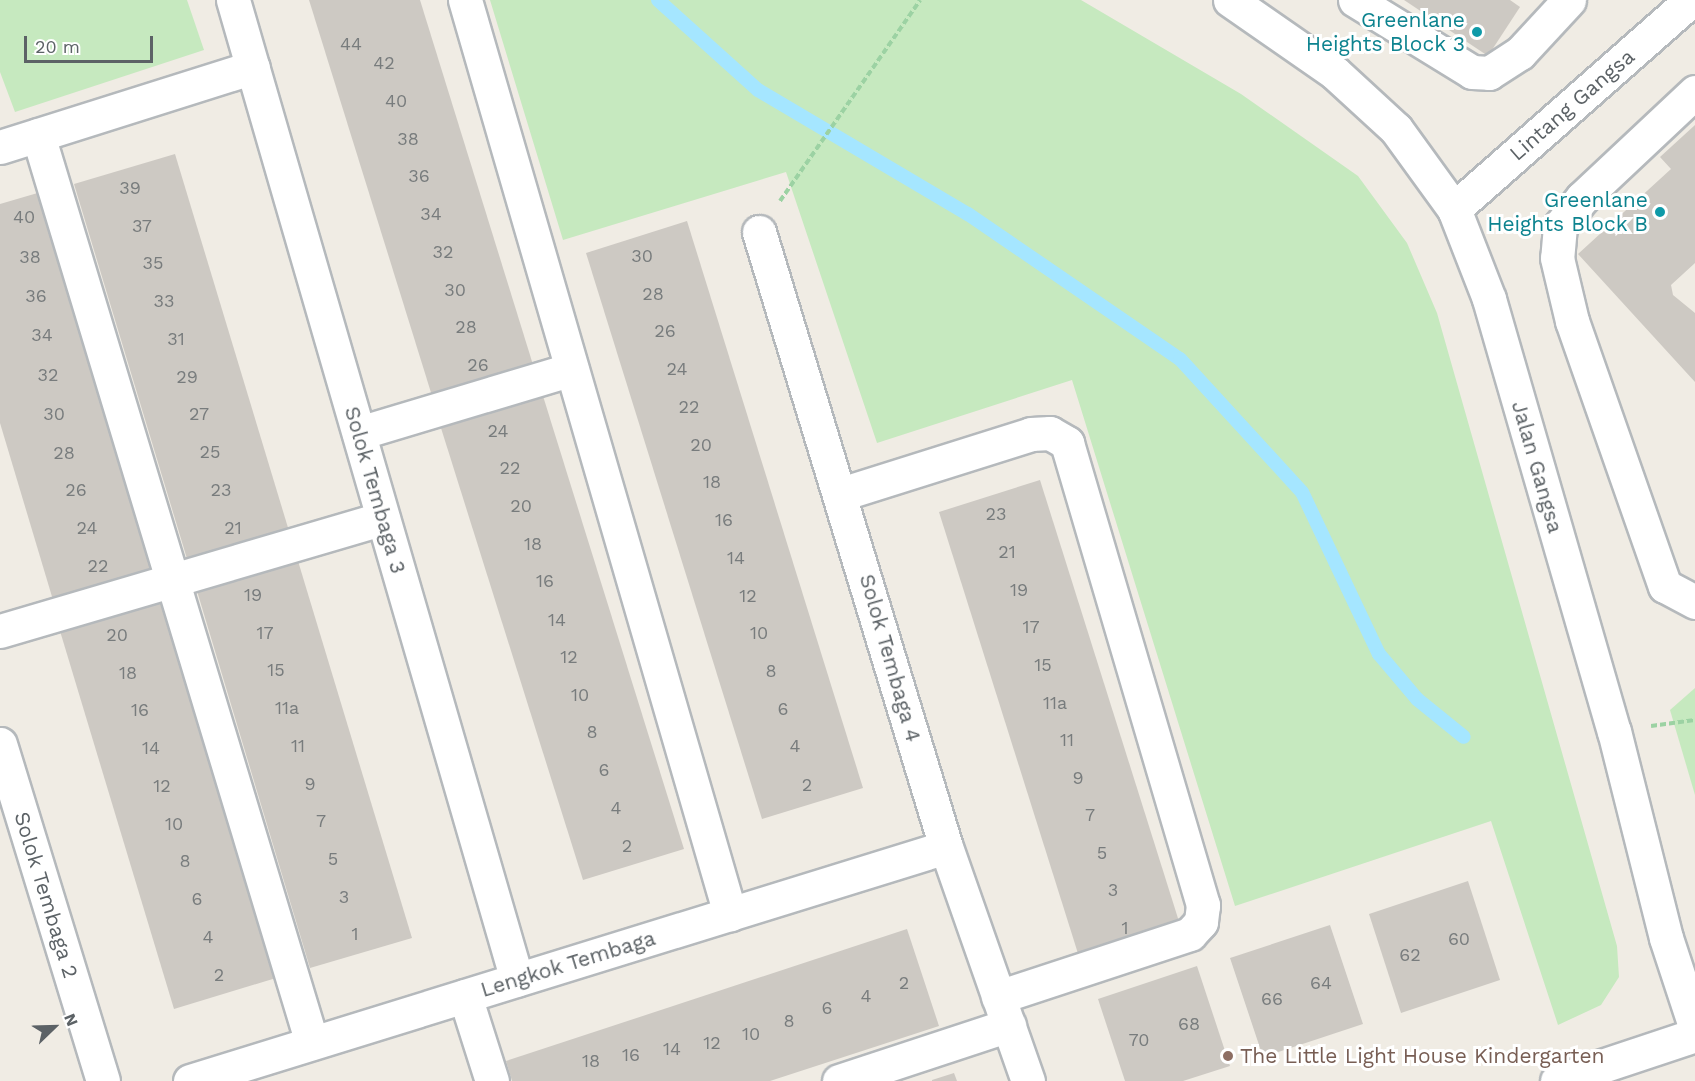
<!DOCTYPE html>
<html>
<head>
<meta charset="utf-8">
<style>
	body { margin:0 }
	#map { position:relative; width:1695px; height:1081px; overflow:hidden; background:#f0ece4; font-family:"Work Sans",sans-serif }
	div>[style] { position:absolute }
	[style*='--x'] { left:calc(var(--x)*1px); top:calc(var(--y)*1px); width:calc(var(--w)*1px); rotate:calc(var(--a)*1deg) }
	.green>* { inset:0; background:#c6e9bf }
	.stream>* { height:14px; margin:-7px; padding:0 7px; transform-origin:7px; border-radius:7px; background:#a5e6ff }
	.building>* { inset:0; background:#cdc9c3 }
	.path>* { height:4px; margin-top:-2px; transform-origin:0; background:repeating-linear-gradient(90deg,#9cd2a3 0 6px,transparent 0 9px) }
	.roads { filter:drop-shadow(2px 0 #b5b9bc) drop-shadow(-2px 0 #b5b9bc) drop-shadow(0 2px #b5b9bc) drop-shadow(0 -2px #b5b9bc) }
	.minor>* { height:33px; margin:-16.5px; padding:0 16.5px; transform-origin:16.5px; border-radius:16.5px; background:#fff }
	.dots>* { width:16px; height:16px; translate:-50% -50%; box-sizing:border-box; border:3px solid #fff; border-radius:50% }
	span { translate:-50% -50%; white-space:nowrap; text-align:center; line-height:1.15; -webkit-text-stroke:6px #fff; paint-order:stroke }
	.number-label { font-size:18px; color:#787c7d }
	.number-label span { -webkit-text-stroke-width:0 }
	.culture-label { font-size:21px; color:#0d838f }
	.right { translate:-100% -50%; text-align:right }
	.street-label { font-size:21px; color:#5c6266 }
	.education-label { font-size:21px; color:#785e54 }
	.left { translate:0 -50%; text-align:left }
	.north { position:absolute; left:24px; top:997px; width:60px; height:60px; -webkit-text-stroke:4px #fff; paint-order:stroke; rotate:67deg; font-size:16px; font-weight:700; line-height:24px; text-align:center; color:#5c6266 }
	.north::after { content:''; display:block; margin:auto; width:21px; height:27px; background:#5c6266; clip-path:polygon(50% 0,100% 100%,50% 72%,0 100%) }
	.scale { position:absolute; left:24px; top:36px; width:129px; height:27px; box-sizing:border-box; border:3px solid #5c6266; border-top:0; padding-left:8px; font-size:18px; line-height:21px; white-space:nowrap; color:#5c6266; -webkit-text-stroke:4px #fff; paint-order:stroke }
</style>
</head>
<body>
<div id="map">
	<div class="green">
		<div style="clip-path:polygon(0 0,187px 0,204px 50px,15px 112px,0 72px)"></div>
		<div style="clip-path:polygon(490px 0,1081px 0,1241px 94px,1358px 176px,1407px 243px,1437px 313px,1617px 946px,1619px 977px,1601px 1005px,1558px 1025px,1491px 821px,1235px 906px,1072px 380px,877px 443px,786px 172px,563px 240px)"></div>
		<div style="clip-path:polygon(1695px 688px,1695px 795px,1670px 710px)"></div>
	</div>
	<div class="stream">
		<div style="--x:658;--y:0;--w:135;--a:42"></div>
		<div style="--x:758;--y:90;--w:244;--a:30.6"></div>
		<div style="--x:968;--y:214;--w:257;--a:34.4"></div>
		<div style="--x:1180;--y:359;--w:180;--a:47.5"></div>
		<div style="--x:1302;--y:492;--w:179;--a:64.6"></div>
		<div style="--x:1379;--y:654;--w:59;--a:49.8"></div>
		<div style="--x:1417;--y:699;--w:60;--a:39"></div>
	</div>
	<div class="building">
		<div style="clip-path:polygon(309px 0,420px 0,534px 368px,433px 399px)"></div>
		<div style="clip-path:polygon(1404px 0,1510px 0,1520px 7px,1488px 56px)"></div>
		<div style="clip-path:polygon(1695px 125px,1695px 263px,1671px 285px,1673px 295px,1695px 313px,1695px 382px,1578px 254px,1671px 169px,1660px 157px)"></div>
		<div style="clip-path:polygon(175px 154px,289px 531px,188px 562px,74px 184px)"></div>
		<div style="clip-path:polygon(41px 192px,155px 570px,53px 600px,0 423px,0 204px)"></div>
		<div style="clip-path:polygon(687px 221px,863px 788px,762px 819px,586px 253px)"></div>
		<div style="clip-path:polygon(543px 396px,684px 849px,583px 880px,441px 428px)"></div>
		<div style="clip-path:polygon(1040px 480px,1182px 931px,1081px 963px,939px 512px)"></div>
		<div style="clip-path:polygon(298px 561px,412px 938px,310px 968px,197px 591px)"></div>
		<div style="clip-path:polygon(162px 601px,276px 978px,174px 1009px,60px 631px)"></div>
		<div style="clip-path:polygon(1468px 881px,1500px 980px,1401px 1013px,1369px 914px)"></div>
		<div style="clip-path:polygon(1330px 925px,1363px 1024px,1263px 1057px,1230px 958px)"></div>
		<div style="clip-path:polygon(907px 929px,939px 1026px,770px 1081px,512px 1081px,506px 1061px)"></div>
		<div style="clip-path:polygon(1197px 966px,1230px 1066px,1183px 1081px,1125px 1081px,1098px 999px)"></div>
		<div style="clip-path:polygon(954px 1073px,957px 1081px,932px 1081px,932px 1080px)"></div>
	</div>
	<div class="path">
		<div style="--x:780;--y:201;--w:245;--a:-55.1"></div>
		<div style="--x:1651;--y:726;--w:44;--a:-7.8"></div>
	</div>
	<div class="roads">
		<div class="minor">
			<div style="--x:233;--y:0;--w:1020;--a:73.84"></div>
			<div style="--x:465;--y:0;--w:952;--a:73.83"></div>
			<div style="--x:1230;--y:0;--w:128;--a:34.8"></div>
			<div style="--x:1335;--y:73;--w:83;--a:42.6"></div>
			<div style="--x:1396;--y:129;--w:99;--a:54.1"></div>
			<div style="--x:1454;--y:209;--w:97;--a:68.7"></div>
			<div style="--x:1489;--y:299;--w:450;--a:73.9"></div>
			<div style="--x:1614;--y:731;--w:213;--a:75.9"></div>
			<div style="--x:1666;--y:938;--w:93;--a:71.8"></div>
			<div style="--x:1355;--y:0;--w:137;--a:31.6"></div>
			<div style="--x:1472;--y:72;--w:17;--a:3"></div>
			<div style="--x:1489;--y:73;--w:37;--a:-33"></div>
			<div style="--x:1520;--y:53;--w:72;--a:-47.2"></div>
			<div style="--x:1695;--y:92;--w:155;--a:136.8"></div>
			<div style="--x:1582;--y:198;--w:36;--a:128"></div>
			<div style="--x:1560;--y:226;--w:32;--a:95"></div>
			<div style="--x:1557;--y:258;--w:65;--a:76.6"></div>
			<div style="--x:1572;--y:321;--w:281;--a:70.7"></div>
			<div style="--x:1665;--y:586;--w:34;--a:28"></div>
			<div style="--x:38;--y:135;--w:948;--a:73.21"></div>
			<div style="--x:0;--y:147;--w:265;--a:-17.5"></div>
			<div style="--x:1454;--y:209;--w:316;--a:-41.4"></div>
			<div style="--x:759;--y:232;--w:643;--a:73.09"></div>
			<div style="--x:946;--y:847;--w:248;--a:70.7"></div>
			<div style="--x:359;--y:433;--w:222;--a:-16.7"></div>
			<div style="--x:841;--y:494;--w:199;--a:-17.5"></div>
			<div style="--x:1031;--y:434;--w:19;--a:-3"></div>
			<div style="--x:1050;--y:433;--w:20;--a:30"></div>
			<div style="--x:1067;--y:443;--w:482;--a:73.6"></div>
			<div style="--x:1203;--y:905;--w:17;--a:97"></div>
			<div style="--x:1201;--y:922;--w:16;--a:133"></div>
			<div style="--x:1190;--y:934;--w:202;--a:161.8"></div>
			<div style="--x:0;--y:631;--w:399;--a:-16.4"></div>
			<div style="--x:0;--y:744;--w:352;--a:73"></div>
			<div style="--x:465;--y:996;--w:89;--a:72.4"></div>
			<div style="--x:190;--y:1081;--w:791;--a:-17.2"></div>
			<div style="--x:839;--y:1081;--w:179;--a:-18.2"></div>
			<div style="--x:1557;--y:1081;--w:145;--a:-18.4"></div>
		</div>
	</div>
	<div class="dots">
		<div style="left:1477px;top:32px;background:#0f9aa8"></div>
		<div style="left:1660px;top:212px;background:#0f9aa8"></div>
		<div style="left:1228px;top:1056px;background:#8d6e63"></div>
	</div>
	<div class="number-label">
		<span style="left:351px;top:44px">44</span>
		<span style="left:384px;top:63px">42</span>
		<span style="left:396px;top:101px">40</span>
		<span style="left:408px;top:139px">38</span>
		<span style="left:419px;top:176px">36</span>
		<span style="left:130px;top:188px">39</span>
		<span style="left:431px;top:214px">34</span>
		<span style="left:24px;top:217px">40</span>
		<span style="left:142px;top:226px">37</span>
		<span style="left:443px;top:252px">32</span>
		<span style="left:642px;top:256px">30</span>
		<span style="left:30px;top:257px">38</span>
		<span style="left:153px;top:263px">35</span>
		<span style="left:455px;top:290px">30</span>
		<span style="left:653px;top:294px">28</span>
		<span style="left:36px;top:296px">36</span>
		<span style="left:164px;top:301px">33</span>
		<span style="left:466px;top:327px">28</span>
		<span style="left:665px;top:331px">26</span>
		<span style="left:42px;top:335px">34</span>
		<span style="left:176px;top:339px">31</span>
		<span style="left:478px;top:365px">26</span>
		<span style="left:677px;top:369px">24</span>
		<span style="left:48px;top:375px">32</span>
		<span style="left:187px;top:377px">29</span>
		<span style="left:689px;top:407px">22</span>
		<span style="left:54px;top:414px">30</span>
		<span style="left:199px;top:414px">27</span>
		<span style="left:498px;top:431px">24</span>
		<span style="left:701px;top:445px">20</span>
		<span style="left:210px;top:452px">25</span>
		<span style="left:64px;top:453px">28</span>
		<span style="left:510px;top:468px">22</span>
		<span style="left:712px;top:482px">18</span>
		<span style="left:76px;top:490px">26</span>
		<span style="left:221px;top:490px">23</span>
		<span style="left:521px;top:506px">20</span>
		<span style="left:996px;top:514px">23</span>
		<span style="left:724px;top:520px">16</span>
		<span style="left:87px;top:528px">24</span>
		<span style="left:233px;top:528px">21</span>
		<span style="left:533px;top:544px">18</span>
		<span style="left:1007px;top:552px">21</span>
		<span style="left:736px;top:558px">14</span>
		<span style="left:98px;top:566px">22</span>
		<span style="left:545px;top:581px">16</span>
		<span style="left:1019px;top:590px">19</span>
		<span style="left:253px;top:595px">19</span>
		<span style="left:748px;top:596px">12</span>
		<span style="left:557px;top:620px">14</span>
		<span style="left:1031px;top:627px">17</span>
		<span style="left:265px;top:633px">17</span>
		<span style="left:759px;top:633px">10</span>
		<span style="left:117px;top:635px">20</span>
		<span style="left:569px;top:657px">12</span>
		<span style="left:1043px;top:665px">15</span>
		<span style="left:276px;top:670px">15</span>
		<span style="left:771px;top:671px">8</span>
		<span style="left:128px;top:673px">18</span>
		<span style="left:580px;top:695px">10</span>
		<span style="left:1055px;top:703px">11a</span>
		<span style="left:287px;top:708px">11a</span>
		<span style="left:783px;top:709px">6</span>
		<span style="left:140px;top:710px">16</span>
		<span style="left:592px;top:732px">8</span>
		<span style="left:1067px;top:740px">11</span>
		<span style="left:298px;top:746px">11</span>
		<span style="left:795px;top:746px">4</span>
		<span style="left:151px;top:748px">14</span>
		<span style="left:604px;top:770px">6</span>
		<span style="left:1078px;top:778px">9</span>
		<span style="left:310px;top:784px">9</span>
		<span style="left:807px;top:785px">2</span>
		<span style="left:162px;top:786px">12</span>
		<span style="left:616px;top:808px">4</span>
		<span style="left:1090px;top:815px">7</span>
		<span style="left:321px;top:821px">7</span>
		<span style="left:174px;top:824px">10</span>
		<span style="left:627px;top:846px">2</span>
		<span style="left:1102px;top:853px">5</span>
		<span style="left:333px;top:859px">5</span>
		<span style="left:185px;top:861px">8</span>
		<span style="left:1113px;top:890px">3</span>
		<span style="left:344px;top:897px">3</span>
		<span style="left:197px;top:899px">6</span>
		<span style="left:1125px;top:928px">1</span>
		<span style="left:355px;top:934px">1</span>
		<span style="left:208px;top:937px">4</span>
		<span style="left:1459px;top:939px">60</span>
		<span style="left:1410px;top:955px">62</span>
		<span style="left:219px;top:975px">2</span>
		<span style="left:904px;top:983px">2</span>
		<span style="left:1321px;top:983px">64</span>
		<span style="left:866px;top:996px">4</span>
		<span style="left:1272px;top:999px">66</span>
		<span style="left:827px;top:1008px">6</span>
		<span style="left:789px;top:1021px">8</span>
		<span style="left:1189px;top:1024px">68</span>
		<span style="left:751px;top:1034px">10</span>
		<span style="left:1139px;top:1040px">70</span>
		<span style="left:712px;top:1043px">12</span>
		<span style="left:672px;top:1049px">14</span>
		<span style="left:631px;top:1055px">16</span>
		<span style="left:591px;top:1061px">18</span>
	</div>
	<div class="culture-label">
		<span class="right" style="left:1465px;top:32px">Greenlane<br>Heights Block 3</span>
		<span class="right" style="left:1648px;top:212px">Greenlane<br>Heights Block B</span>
	</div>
	<div class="street-label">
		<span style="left:1572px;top:105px;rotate:-41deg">Lintang Gangsa</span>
		<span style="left:1537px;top:467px;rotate:74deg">Jalan Gangsa</span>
		<span style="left:375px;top:490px;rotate:74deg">Solok Tembaga 3</span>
		<span style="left:890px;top:658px;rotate:74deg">Solok Tembaga 4</span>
		<span style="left:46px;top:895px;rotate:73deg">Solok Tembaga 2</span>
		<span style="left:568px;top:964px;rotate:-17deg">Lengkok Tembaga</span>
	</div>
	<div class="education-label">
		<span class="left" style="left:1240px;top:1056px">The Little Light House Kindergarten</span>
	</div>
	<div class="north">N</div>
	<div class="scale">20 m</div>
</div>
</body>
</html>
